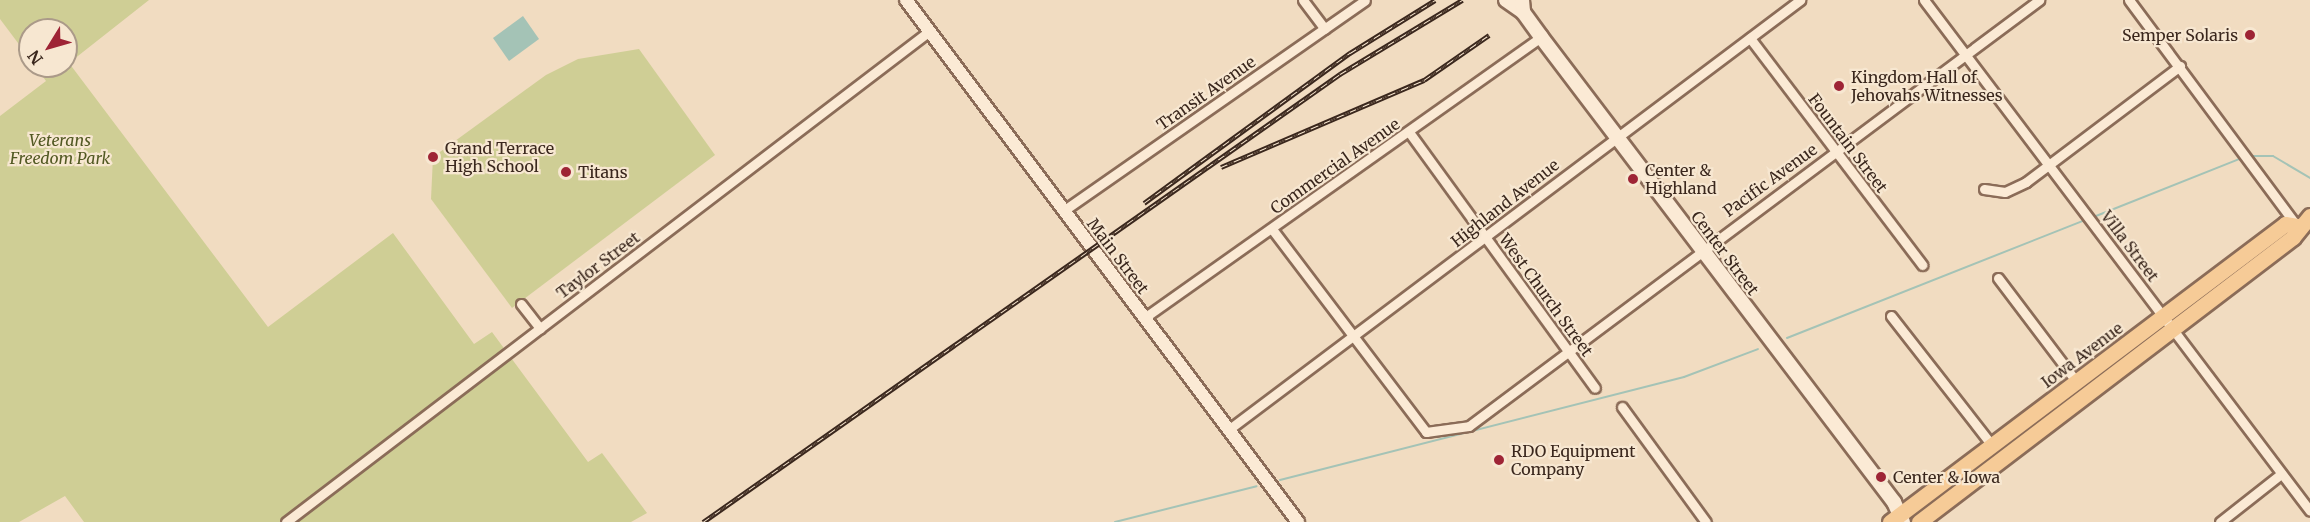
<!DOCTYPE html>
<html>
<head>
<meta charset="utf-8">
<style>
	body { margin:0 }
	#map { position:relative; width:2310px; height:522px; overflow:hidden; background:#f1dcc1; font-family:Merriweather,serif }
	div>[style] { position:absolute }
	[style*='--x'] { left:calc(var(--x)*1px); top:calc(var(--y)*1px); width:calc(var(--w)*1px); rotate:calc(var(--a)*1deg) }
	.green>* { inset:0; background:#cfce95 }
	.water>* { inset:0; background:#a4c3b6 }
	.stream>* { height:2px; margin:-1px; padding:0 1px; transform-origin:1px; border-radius:1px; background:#a4c3b6 }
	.roads { filter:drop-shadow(2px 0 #8b6c58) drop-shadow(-2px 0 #8b6c58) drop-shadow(0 2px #8b6c58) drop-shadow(0 -2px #8b6c58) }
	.minor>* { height:9px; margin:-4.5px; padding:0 4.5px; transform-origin:4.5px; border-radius:4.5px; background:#fbead5 }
	.tertiary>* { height:12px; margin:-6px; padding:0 6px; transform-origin:6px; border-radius:6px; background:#fbead5 }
	.secondary>* { height:14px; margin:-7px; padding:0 7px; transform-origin:7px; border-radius:7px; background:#fbead5 }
	.primary>* { height:15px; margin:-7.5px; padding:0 7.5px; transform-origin:7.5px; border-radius:7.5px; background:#f6cb97 }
	.rail>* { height:4.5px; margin-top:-2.25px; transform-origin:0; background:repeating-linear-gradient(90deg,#f7e7d1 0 7px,#3a271d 0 14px); box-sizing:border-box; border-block:2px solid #3a271d }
	.dots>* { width:16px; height:16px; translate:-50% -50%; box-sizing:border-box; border:3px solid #f7e7d1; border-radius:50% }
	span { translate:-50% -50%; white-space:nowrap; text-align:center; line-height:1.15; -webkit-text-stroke:4.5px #f7e7d1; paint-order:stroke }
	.poi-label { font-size:16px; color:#3a271d }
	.right { translate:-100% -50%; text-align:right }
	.left { translate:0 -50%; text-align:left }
	.street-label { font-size:16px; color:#3a271d }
	.park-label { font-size:16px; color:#515822; font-style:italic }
	.north { position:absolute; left:18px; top:18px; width:60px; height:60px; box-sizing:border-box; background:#f7e7d1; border:2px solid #ab9a89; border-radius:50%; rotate:233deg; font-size:16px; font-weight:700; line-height:24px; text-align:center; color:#3a271d }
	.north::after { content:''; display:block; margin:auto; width:21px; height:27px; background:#9e2435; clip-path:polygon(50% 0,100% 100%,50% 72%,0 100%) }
</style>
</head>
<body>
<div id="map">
	<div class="green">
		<div style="clip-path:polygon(0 0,149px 0,69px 63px,268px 327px,393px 233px,474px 344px,492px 332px,588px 462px,602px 453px,647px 513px,631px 522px,84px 522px,65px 496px,19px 522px,0 522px,0 116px,46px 81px,35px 66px,66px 66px,66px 30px,30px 30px,30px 59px,0 19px)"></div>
		<div style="clip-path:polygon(639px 49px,715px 155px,512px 308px,431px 199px,433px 157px,546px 75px,578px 59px)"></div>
	</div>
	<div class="water">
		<div style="clip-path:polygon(523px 16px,539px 39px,509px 61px,493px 38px)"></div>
	</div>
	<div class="stream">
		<div style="--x:2250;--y:156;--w:23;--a:0"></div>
		<div style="--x:2273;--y:156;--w:43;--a:30.7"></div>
		<div style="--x:2091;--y:218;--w:162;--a:-21.7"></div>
		<div style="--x:1787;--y:338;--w:321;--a:-21.6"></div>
		<div style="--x:1280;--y:480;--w:417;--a:-14.3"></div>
		<div style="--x:1684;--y:377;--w:79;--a:-20.7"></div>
		<div style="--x:1115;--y:522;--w:146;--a:-14.2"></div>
	</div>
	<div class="roads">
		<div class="minor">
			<div style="--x:1303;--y:0;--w:36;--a:53"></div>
			<div style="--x:1924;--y:0;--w:640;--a:52.93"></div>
			<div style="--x:2129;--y:0;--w:282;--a:53.4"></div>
			<div style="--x:1750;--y:38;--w:285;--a:52.8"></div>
			<div style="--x:1409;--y:132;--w:316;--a:54"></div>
			<div style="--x:1984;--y:189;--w:21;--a:8"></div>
			<div style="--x:2005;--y:192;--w:23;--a:-25"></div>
			<div style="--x:2026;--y:182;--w:193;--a:-37"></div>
			<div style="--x:1063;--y:211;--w:368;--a:-34.9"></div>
			<div style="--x:1272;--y:229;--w:255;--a:52.8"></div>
			<div style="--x:1426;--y:432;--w:43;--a:-7.9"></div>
			<div style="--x:1469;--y:426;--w:712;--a:-36.77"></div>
			<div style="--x:1998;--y:278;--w:129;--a:52.9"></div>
			<div style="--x:521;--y:304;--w:31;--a:52"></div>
			<div style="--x:1891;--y:316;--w:162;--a:52"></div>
			<div style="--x:1144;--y:318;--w:486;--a:-35.3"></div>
			<div style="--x:1622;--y:407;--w:142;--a:53.9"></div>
			<div style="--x:1228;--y:430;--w:716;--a:-36.93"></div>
			<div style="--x:286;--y:522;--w:808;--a:-37.35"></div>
			<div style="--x:2220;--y:522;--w:78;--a:-38.2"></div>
		</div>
		<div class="tertiary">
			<div style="--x:906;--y:0;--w:653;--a:53.09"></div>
		</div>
		<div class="secondary">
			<div style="--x:1506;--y:0;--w:21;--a:35"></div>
			<div style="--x:1522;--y:0;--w:12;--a:85"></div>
			<div style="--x:1523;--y:12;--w:31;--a:54"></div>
			<div style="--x:1541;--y:37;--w:584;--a:52.8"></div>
			<div style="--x:1894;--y:502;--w:22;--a:66"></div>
		</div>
		<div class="primary">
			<div style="--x:1890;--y:522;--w:495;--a:-37"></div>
			<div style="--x:2285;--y:224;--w:12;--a:9"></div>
			<div style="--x:1919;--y:522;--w:470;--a:-37.3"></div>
			<div style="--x:2293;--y:237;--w:27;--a:-51"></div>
		</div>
	</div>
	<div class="rail">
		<div style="--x:1221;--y:167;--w:221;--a:-23.2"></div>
		<div style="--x:1424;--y:80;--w:79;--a:-34.7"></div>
		<div style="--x:1144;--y:203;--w:255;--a:-36.1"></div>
		<div style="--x:1350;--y:53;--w:100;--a:-31.9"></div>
		<div style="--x:703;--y:522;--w:779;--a:-35.12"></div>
		<div style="--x:1340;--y:74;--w:143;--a:-31.2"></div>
	</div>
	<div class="dots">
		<div style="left:2250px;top:35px;background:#9e2435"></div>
		<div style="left:1839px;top:86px;background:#9e2435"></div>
		<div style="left:433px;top:157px;background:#9e2435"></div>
		<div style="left:566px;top:172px;background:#9e2435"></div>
		<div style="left:1633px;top:179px;background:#9e2435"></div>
		<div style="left:1499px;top:460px;background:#9e2435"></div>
		<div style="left:1881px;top:477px;background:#9e2435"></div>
	</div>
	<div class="poi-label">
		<span class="right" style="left:2238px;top:35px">Semper Solaris</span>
		<span class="left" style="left:1851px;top:86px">Kingdom Hall of<br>Jehovahs Witnesses</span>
		<span class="left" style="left:445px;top:157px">Grand Terrace<br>High School</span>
		<span class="left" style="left:1645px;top:179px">Center &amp;<br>Highland</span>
		<span class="left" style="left:578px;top:172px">Titans</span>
		<span class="left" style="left:1511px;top:460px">RDO Equipment<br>Company</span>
		<span class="left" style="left:1893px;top:477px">Center &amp; Iowa</span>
	</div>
	<div class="street-label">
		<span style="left:1206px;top:93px;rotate:-35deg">Transit Avenue</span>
		<span style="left:1848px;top:143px;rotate:53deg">Fountain Street</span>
		<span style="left:1335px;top:166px;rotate:-35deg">Commercial Avenue</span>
		<span style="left:1770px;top:180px;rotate:-36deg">Pacific Avenue</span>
		<span style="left:1505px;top:203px;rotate:-38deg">Highland Avenue</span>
		<span style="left:2130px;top:246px;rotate:53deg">Villa Street</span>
		<span style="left:1725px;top:253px;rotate:53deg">Center Street</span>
		<span style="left:1118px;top:256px;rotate:53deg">Main Street</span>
		<span style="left:598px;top:265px;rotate:-37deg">Taylor Street</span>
		<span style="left:1546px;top:295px;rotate:54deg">West Church Street</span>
		<span style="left:2082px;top:355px;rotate:-37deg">Iowa Avenue</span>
	</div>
	<div class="park-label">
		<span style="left:60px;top:149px">Veterans<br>Freedom Park</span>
	</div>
	<div class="north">N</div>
</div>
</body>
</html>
